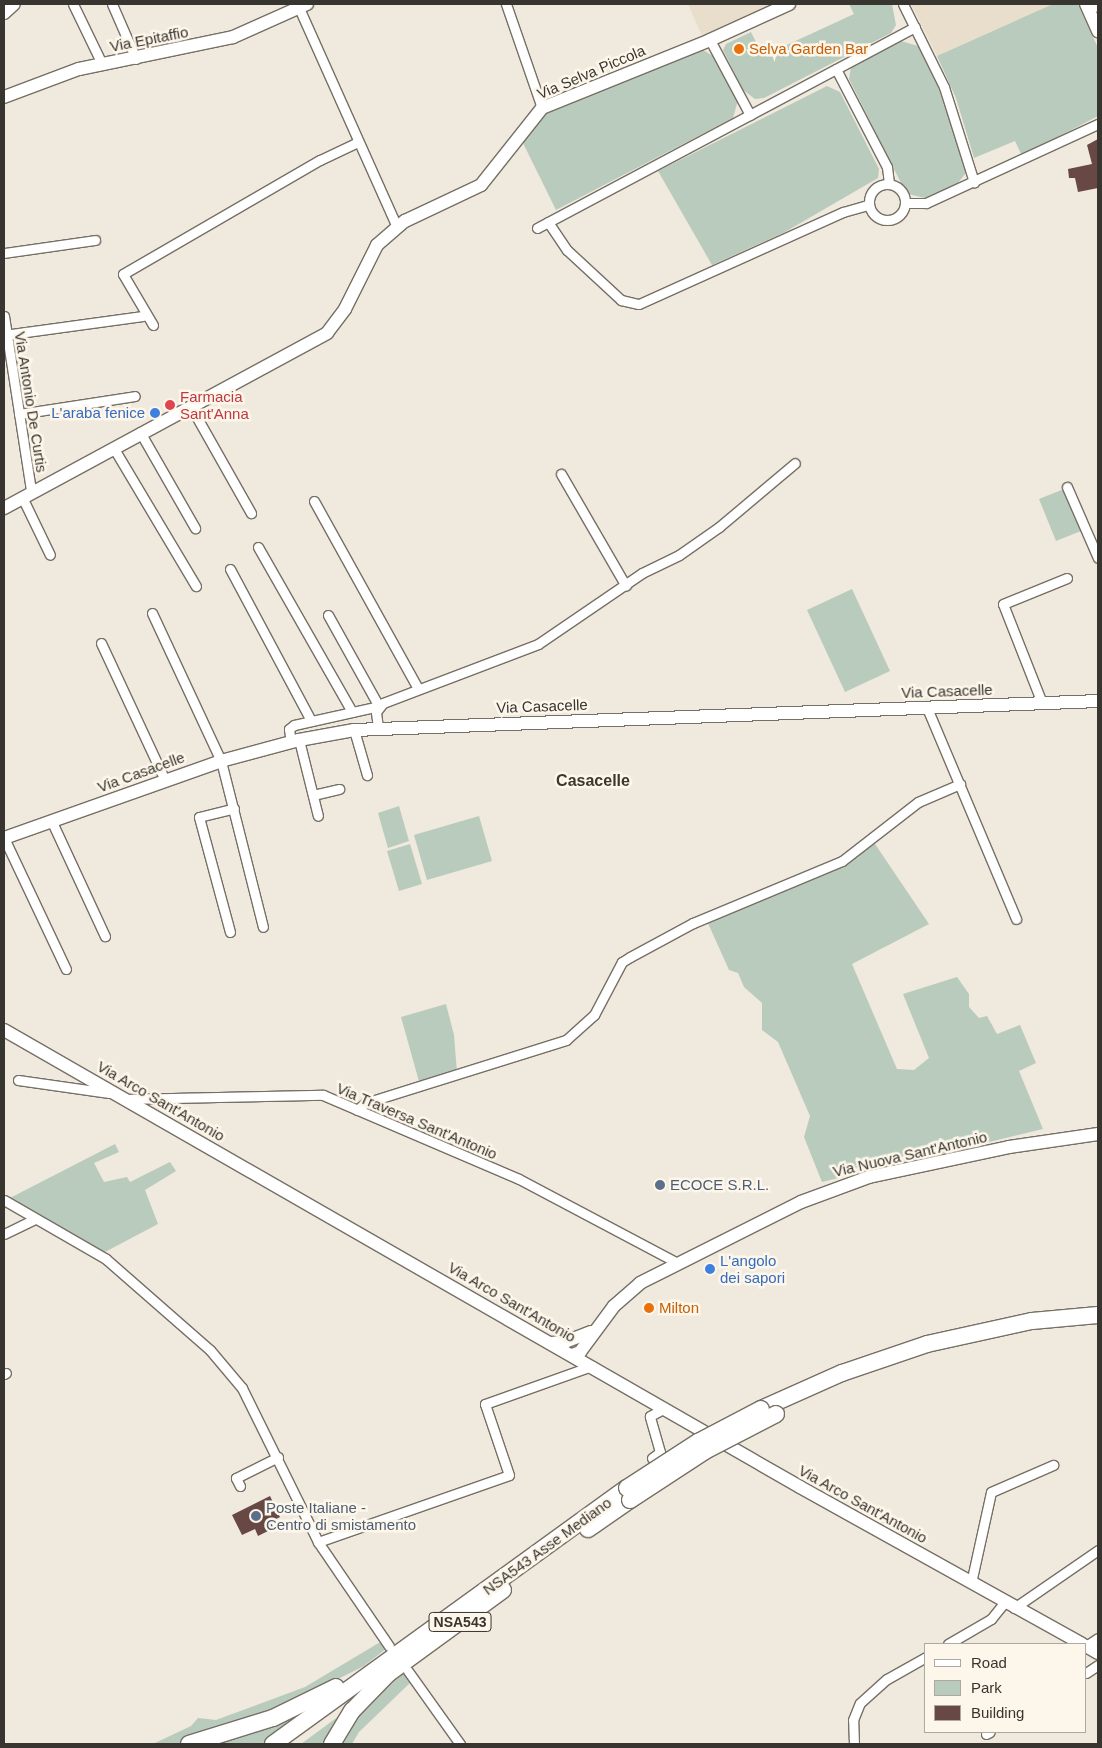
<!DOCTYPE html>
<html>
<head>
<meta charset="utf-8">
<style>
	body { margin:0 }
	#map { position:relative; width:1102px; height:1748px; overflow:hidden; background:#f0e9dd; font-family:Arial,sans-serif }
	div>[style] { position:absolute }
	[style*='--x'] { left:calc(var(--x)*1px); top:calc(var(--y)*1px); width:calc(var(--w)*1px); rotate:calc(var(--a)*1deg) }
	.built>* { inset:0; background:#e8decb }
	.green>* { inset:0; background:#b8cbbd }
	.building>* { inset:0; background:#684844 }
	.roads { filter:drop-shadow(1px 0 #766f65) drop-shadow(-1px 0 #766f65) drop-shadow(0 1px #766f65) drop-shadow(0 -1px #766f65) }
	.street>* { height:9px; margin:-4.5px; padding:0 4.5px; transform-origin:4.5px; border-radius:4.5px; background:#fff }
	.street>.ring { margin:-4.5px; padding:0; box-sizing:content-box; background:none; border:9px solid #fff; border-radius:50% }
	.secondary>* { height:12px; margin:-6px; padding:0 6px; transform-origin:6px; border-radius:6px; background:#fff }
	.highway>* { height:16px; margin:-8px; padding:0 8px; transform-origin:8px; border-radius:8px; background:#fff }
	.bridges { filter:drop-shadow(1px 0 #766f65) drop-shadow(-1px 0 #766f65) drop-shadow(0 1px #766f65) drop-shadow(0 -1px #766f65) }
	.highway-bridge>* { height:16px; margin:-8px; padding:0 8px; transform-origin:8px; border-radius:8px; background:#fff }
	.dots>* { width:14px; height:14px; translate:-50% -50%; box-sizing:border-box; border:2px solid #fdf6ea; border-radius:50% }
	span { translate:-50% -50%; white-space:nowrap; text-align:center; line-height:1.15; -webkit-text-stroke:5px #fdf6ea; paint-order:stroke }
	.shield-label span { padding:1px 4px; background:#fdf6ea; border:1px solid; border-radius:4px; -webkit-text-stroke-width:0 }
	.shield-label { font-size:14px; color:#383530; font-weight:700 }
	.street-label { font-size:15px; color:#383530 }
	.food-label { font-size:15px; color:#c56008 }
	.left { translate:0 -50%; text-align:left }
	.health-label { font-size:15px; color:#be3a42 }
	.shop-label { font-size:15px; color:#366cbe }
	.right { translate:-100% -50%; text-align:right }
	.service-label { font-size:15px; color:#4e5e75 }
	.neighbourhood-label { font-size:16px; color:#3d372e; font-weight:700 }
	.frame { position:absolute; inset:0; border:5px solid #383530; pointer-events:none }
	.legend { position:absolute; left:924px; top:1643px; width:162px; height:90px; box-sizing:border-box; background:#fdf6ea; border:1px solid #aea9a0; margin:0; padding:6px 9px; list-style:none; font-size:15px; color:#383530 }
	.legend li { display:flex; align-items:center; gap:10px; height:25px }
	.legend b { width:25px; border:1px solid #aea9a0 }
</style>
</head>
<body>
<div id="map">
	<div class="built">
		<div style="clip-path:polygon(688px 4px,773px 4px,702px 36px)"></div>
		<div style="clip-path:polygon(911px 4px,1053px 4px,937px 56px)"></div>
	</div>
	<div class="green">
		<div style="clip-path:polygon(849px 4px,892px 4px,896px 25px,891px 33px,764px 98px,755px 99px,743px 90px,723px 50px,726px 44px,751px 32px,763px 56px,854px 14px)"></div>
		<div style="clip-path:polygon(1053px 4px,1078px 4px,1098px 48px,1098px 116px,1022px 156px,1015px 141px,974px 158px,956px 98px,937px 56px)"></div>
		<div style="clip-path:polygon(901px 41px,918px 46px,939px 88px,966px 173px,957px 184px,925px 198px,908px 194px,902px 185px,849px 79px,851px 67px)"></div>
		<div style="clip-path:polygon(703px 50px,713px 56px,738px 100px,733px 118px,556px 210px,522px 141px,546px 112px)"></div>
		<div style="clip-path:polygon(827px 86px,840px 92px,879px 169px,878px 178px,785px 232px,712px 265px,658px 171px)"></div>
		<div style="clip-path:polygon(1064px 489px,1081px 531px,1056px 541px,1039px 499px)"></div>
		<div style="clip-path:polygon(852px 589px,890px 671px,845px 692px,807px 610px)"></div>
		<div style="clip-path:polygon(399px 806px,409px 841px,388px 848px,378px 813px)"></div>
		<div style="clip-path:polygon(479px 816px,492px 861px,427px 880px,414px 835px)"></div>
		<div style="clip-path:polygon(873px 841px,929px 924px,852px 964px,897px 1069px,914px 1070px,929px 1058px,903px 994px,957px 977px,969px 994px,969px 1007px,979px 1018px,987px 1016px,997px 1034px,1020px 1025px,1036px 1063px,1019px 1071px,1043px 1129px,822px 1182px,804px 1137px,810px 1116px,778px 1042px,762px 1030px,762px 1003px,744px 987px,738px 973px,729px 970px,707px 921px)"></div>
		<div style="clip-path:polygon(410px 844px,422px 884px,399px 891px,387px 851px)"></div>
		<div style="clip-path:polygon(446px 1004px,454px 1035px,457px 1073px,420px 1085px,401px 1017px)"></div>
		<div style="clip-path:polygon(115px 1144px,119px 1152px,94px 1163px,104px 1182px,127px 1177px,130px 1182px,170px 1162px,176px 1171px,145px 1190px,158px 1224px,103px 1253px,8px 1199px)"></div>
		<div style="clip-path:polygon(382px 1641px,387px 1648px,364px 1666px,256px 1720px,176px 1744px,153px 1744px,191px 1726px,198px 1718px,216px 1720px,305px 1687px)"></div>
		<div style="clip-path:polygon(404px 1672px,412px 1681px,359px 1732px,352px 1744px,338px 1744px,351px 1723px)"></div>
		<div style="clip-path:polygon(310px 1707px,262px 1744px,211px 1744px)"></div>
		<div style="clip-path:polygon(343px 1713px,327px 1744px,301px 1744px)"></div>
	</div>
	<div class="building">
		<div style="clip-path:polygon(1098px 139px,1098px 188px,1078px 192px,1075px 178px,1069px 178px,1068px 169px,1092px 164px,1087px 145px)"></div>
		<div style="clip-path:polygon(270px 1496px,280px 1517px,270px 1522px,274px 1528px,258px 1536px,255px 1529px,242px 1535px,232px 1515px)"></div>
	</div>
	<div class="roads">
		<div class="street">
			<div style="--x:73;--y:4;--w:67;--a:64.2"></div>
			<div style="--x:112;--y:4;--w:60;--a:66.4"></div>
			<div style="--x:506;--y:4;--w:110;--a:70.9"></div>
			<div style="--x:903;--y:4;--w:93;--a:63.7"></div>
			<div style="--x:944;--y:87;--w:100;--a:72.5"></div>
			<div style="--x:299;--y:8;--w:240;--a:65.9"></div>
			<div style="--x:710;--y:40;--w:85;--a:61.9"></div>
			<div style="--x:836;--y:69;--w:110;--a:62.5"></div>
			<div style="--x:887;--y:167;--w:17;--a:83"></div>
			<div class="ring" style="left:869px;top:184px;width:27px;height:27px"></div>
			<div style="--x:905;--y:203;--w:21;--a:0"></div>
			<div style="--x:926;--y:203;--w:189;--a:-24.7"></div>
			<div style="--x:548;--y:222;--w:34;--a:56"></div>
			<div style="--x:567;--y:250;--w:74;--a:42.8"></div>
			<div style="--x:621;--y:300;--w:18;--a:13"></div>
			<div style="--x:639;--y:304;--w:224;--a:-24.3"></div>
			<div style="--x:843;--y:212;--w:26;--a:-16"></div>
			<div style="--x:537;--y:228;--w:428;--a:-28"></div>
			<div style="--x:4;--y:253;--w:92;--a:-8.1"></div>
			<div style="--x:4;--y:316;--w:177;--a:81.2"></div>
			<div style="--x:153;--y:325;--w:59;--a:-120.5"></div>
			<div style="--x:123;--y:274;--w:228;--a:-30.1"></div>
			<div style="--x:320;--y:160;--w:42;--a:-25.3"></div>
			<div style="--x:4;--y:335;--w:140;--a:-7.8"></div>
			<div style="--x:191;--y:407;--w:122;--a:60.5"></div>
			<div style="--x:19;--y:414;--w:117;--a:-8.8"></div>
			<div style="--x:140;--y:432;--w:111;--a:60.2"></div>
			<div style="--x:113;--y:447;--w:162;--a:59.2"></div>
			<div style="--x:561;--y:474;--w:129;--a:59.9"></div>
			<div style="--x:1067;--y:487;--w:77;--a:66.4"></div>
			<div style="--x:22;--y:497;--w:64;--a:64.2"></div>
			<div style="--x:314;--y:501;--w:215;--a:61"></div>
			<div style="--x:258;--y:547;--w:190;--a:60.3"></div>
			<div style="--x:230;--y:569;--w:172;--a:61.9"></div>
			<div style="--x:152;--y:613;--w:163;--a:65"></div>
			<div style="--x:221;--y:761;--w:171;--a:75.8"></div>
			<div style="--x:328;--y:615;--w:103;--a:60.9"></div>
			<div style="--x:101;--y:643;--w:151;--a:65"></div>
			<div style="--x:1042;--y:703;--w:106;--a:-111.5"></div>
			<div style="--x:1003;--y:604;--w:69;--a:-22.1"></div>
			<div style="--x:927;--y:708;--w:229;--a:67.1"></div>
			<div style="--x:378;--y:727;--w:15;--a:-98"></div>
			<div style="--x:376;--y:712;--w:11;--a:-52"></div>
			<div style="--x:383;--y:703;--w:166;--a:-20.8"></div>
			<div style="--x:538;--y:644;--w:126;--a:-34.3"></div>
			<div style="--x:642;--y:573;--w:41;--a:-25.9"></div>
			<div style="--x:679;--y:555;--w:49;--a:-35"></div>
			<div style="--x:719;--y:527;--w:99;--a:-40.1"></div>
			<div style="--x:354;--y:730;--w:47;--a:73.9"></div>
			<div style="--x:299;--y:740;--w:78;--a:76"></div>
			<div style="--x:291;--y:742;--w:13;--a:-99"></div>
			<div style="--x:289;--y:729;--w:6;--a:-39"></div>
			<div style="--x:294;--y:725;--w:88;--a:-12.5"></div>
			<div style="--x:313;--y:795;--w:27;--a:-13"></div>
			<div style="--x:52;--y:822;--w:126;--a:65.1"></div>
			<div style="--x:4;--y:838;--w:145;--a:64.7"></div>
			<div style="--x:230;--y:932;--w:119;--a:-105.1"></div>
			<div style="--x:199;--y:817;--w:36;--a:-14"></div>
			<div style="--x:18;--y:1080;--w:92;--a:8.1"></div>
			<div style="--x:125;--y:1099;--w:198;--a:-1.2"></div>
			<div style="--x:323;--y:1095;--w:213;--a:23.2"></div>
			<div style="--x:519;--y:1179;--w:178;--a:27.9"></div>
			<div style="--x:357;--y:1110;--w:11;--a:-41"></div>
			<div style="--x:365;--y:1103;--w:211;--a:-17.4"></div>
			<div style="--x:566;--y:1040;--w:38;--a:-42"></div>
			<div style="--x:594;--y:1015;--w:60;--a:-62.2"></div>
			<div style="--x:622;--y:962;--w:9;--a:-32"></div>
			<div style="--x:630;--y:957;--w:72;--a:-28.4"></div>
			<div style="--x:693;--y:923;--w:161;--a:-22.6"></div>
			<div style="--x:842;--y:861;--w:96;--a:-37.8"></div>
			<div style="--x:918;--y:802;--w:46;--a:-23.2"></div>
			<div style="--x:4;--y:1200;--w:118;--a:30"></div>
			<div style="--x:106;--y:1259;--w:138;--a:41.2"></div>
			<div style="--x:210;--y:1350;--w:50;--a:49.9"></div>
			<div style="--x:242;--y:1388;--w:172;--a:63.7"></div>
			<div style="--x:318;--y:1542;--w:202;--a:-19.3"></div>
			<div style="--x:509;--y:1475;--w:75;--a:-108.7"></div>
			<div style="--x:485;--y:1404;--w:114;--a:-19.6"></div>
			<div style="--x:4;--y:1234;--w:34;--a:-26"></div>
			<div style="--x:4;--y:1374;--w:2;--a:-27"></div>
			<div style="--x:652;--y:1458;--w:10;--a:-37"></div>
			<div style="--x:660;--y:1452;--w:37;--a:-106"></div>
			<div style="--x:650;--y:1416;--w:17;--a:-28"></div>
			<div style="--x:240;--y:1486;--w:9;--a:-117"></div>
			<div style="--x:236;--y:1478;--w:47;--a:-26.6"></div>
			<div style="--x:318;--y:1542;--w:126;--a:55.7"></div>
			<div style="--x:971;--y:1583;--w:93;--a:-77.6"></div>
			<div style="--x:991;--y:1492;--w:68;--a:-23.5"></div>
			<div style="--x:1014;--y:1608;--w:102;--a:-34.6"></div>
			<div style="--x:948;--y:1644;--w:50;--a:-30.2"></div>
			<div style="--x:991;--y:1619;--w:22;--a:-51"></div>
			<div style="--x:1086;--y:1646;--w:14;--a:-34"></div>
			<div style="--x:408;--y:1671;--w:90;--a:54.5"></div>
			<div style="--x:1086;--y:1673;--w:14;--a:-34"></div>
			<div style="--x:986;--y:1734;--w:4;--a:-27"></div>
			<div style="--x:854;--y:1744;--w:24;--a:-92"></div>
			<div style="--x:853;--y:1720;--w:18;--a:-68"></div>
			<div style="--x:860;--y:1703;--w:36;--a:-42"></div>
			<div style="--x:887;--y:1679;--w:45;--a:-29.4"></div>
		</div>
		<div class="secondary">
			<div style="--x:1086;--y:4;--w:30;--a:66"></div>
			<div style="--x:1097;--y:4;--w:2;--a:63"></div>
			<div style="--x:4;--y:13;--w:13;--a:-42"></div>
			<div style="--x:4;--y:97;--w:80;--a:-20.5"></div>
			<div style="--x:79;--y:69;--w:157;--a:-11.7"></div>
			<div style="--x:233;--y:37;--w:81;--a:-24"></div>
			<div style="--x:4;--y:508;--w:367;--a:-28.4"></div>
			<div style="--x:327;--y:333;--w:30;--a:-53"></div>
			<div style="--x:345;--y:309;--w:72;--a:-63.4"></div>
			<div style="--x:377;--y:245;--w:37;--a:-41"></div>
			<div style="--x:405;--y:221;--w:84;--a:-25.3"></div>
			<div style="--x:481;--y:185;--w:98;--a:-51.6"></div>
			<div style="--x:542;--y:108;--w:181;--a:-22"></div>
			<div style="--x:710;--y:40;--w:87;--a:-24.5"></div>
			<div style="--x:4;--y:838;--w:230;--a:-19.5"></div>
			<div style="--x:221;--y:761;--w:81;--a:-15.1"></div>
			<div style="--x:299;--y:740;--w:56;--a:-10.3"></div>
			<div style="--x:354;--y:730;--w:745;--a:-2.23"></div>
			<div style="--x:4;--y:1030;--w:918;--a:29.86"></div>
			<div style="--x:800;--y:1487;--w:323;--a:29.1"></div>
			<div style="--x:551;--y:1343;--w:14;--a:-4"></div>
			<div style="--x:565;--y:1342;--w:28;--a:-21"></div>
			<div style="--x:572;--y:1355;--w:9;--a:-21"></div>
			<div style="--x:580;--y:1352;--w:57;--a:-53.5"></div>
			<div style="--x:614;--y:1306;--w:35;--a:-41"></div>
			<div style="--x:640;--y:1283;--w:180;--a:-26.7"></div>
			<div style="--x:801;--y:1202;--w:72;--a:-20.2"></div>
			<div style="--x:869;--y:1177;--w:143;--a:-12.1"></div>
			<div style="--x:1009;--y:1147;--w:90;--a:-8.3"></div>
			<div style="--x:1086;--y:1646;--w:14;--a:30"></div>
		</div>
		<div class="highway">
			<div style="--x:761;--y:1409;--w:89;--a:-24"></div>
			<div style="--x:842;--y:1373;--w:90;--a:-18.8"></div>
			<div style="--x:927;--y:1344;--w:107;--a:-12.4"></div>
			<div style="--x:1032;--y:1321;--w:66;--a:-5.2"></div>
			<div style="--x:588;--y:1529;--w:51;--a:-34.6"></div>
			<div style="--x:385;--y:1676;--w:146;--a:-36.1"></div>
			<div style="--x:189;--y:1744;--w:88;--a:-17.2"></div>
			<div style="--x:273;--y:1718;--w:70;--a:-26.2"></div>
			<div style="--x:273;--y:1744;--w:437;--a:-35.9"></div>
			<div style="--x:332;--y:1744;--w:39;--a:-59"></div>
			<div style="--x:352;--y:1711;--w:53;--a:-45.8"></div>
		</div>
	</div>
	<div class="bridges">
		<div class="highway-bridge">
			<div style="--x:627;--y:1488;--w:85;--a:-32.9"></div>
			<div style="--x:698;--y:1442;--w:71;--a:-27.6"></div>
			<div style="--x:630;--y:1500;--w:90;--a:-33.2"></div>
			<div style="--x:705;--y:1451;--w:80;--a:-27.5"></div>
		</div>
	</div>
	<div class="dots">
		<div style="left:739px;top:49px;background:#e8710a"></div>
		<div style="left:170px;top:405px;background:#e0444e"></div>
		<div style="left:155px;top:413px;background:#3f7fe0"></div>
		<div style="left:660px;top:1185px;background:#5c6f8a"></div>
		<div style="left:710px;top:1269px;background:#3f7fe0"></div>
		<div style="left:649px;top:1308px;background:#e8710a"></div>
		<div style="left:256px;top:1516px;background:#5c6f8a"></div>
	</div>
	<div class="shield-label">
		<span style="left:460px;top:1622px">NSA543</span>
	</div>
	<div class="street-label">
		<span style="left:149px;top:39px;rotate:-11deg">Via Epitaffio</span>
		<span style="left:591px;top:72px;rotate:-23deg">Via Selva Piccola</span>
		<span style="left:31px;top:402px;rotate:81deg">Via Antonio De Curtis</span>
		<span style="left:947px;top:691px;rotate:-2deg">Via Casacelle</span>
		<span style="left:542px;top:706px;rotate:-2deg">Via Casacelle</span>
		<span style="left:141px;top:772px;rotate:-20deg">Via Casacelle</span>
		<span style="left:161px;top:1101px;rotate:30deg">Via Arco Sant'Antonio</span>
		<span style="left:417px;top:1121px;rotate:23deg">Via Traversa Sant'Antonio</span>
		<span style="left:910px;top:1154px;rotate:-13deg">Via Nuova Sant'Antonio</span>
		<span style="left:512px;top:1302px;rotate:30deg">Via Arco Sant'Antonio</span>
		<span style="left:863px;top:1504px;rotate:29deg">Via Arco Sant'Antonio</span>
		<span style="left:547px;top:1546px;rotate:-36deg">NSA543 Asse Mediano</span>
	</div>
	<div class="food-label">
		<span class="left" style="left:749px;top:49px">Selva Garden Bar</span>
		<span class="left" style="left:659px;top:1308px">Milton</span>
	</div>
	<div class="health-label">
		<span class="left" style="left:180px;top:405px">Farmacia<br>Sant'Anna</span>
	</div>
	<div class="shop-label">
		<span class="right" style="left:145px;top:413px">L'araba fenice</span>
		<span class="left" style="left:720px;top:1269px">L'angolo<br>dei sapori</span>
	</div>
	<div class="service-label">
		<span class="left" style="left:670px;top:1185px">ECOCE S.R.L.</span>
		<span class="left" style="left:266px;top:1516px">Poste Italiane -<br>Centro di smistamento</span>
	</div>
	<div class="neighbourhood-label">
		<span style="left:593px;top:781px">Casacelle</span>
	</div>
	<div class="frame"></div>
	<ul class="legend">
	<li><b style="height:6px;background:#fff"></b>Road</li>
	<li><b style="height:14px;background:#b8cbbd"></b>Park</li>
	<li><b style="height:14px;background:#684844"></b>Building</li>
	</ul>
</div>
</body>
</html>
